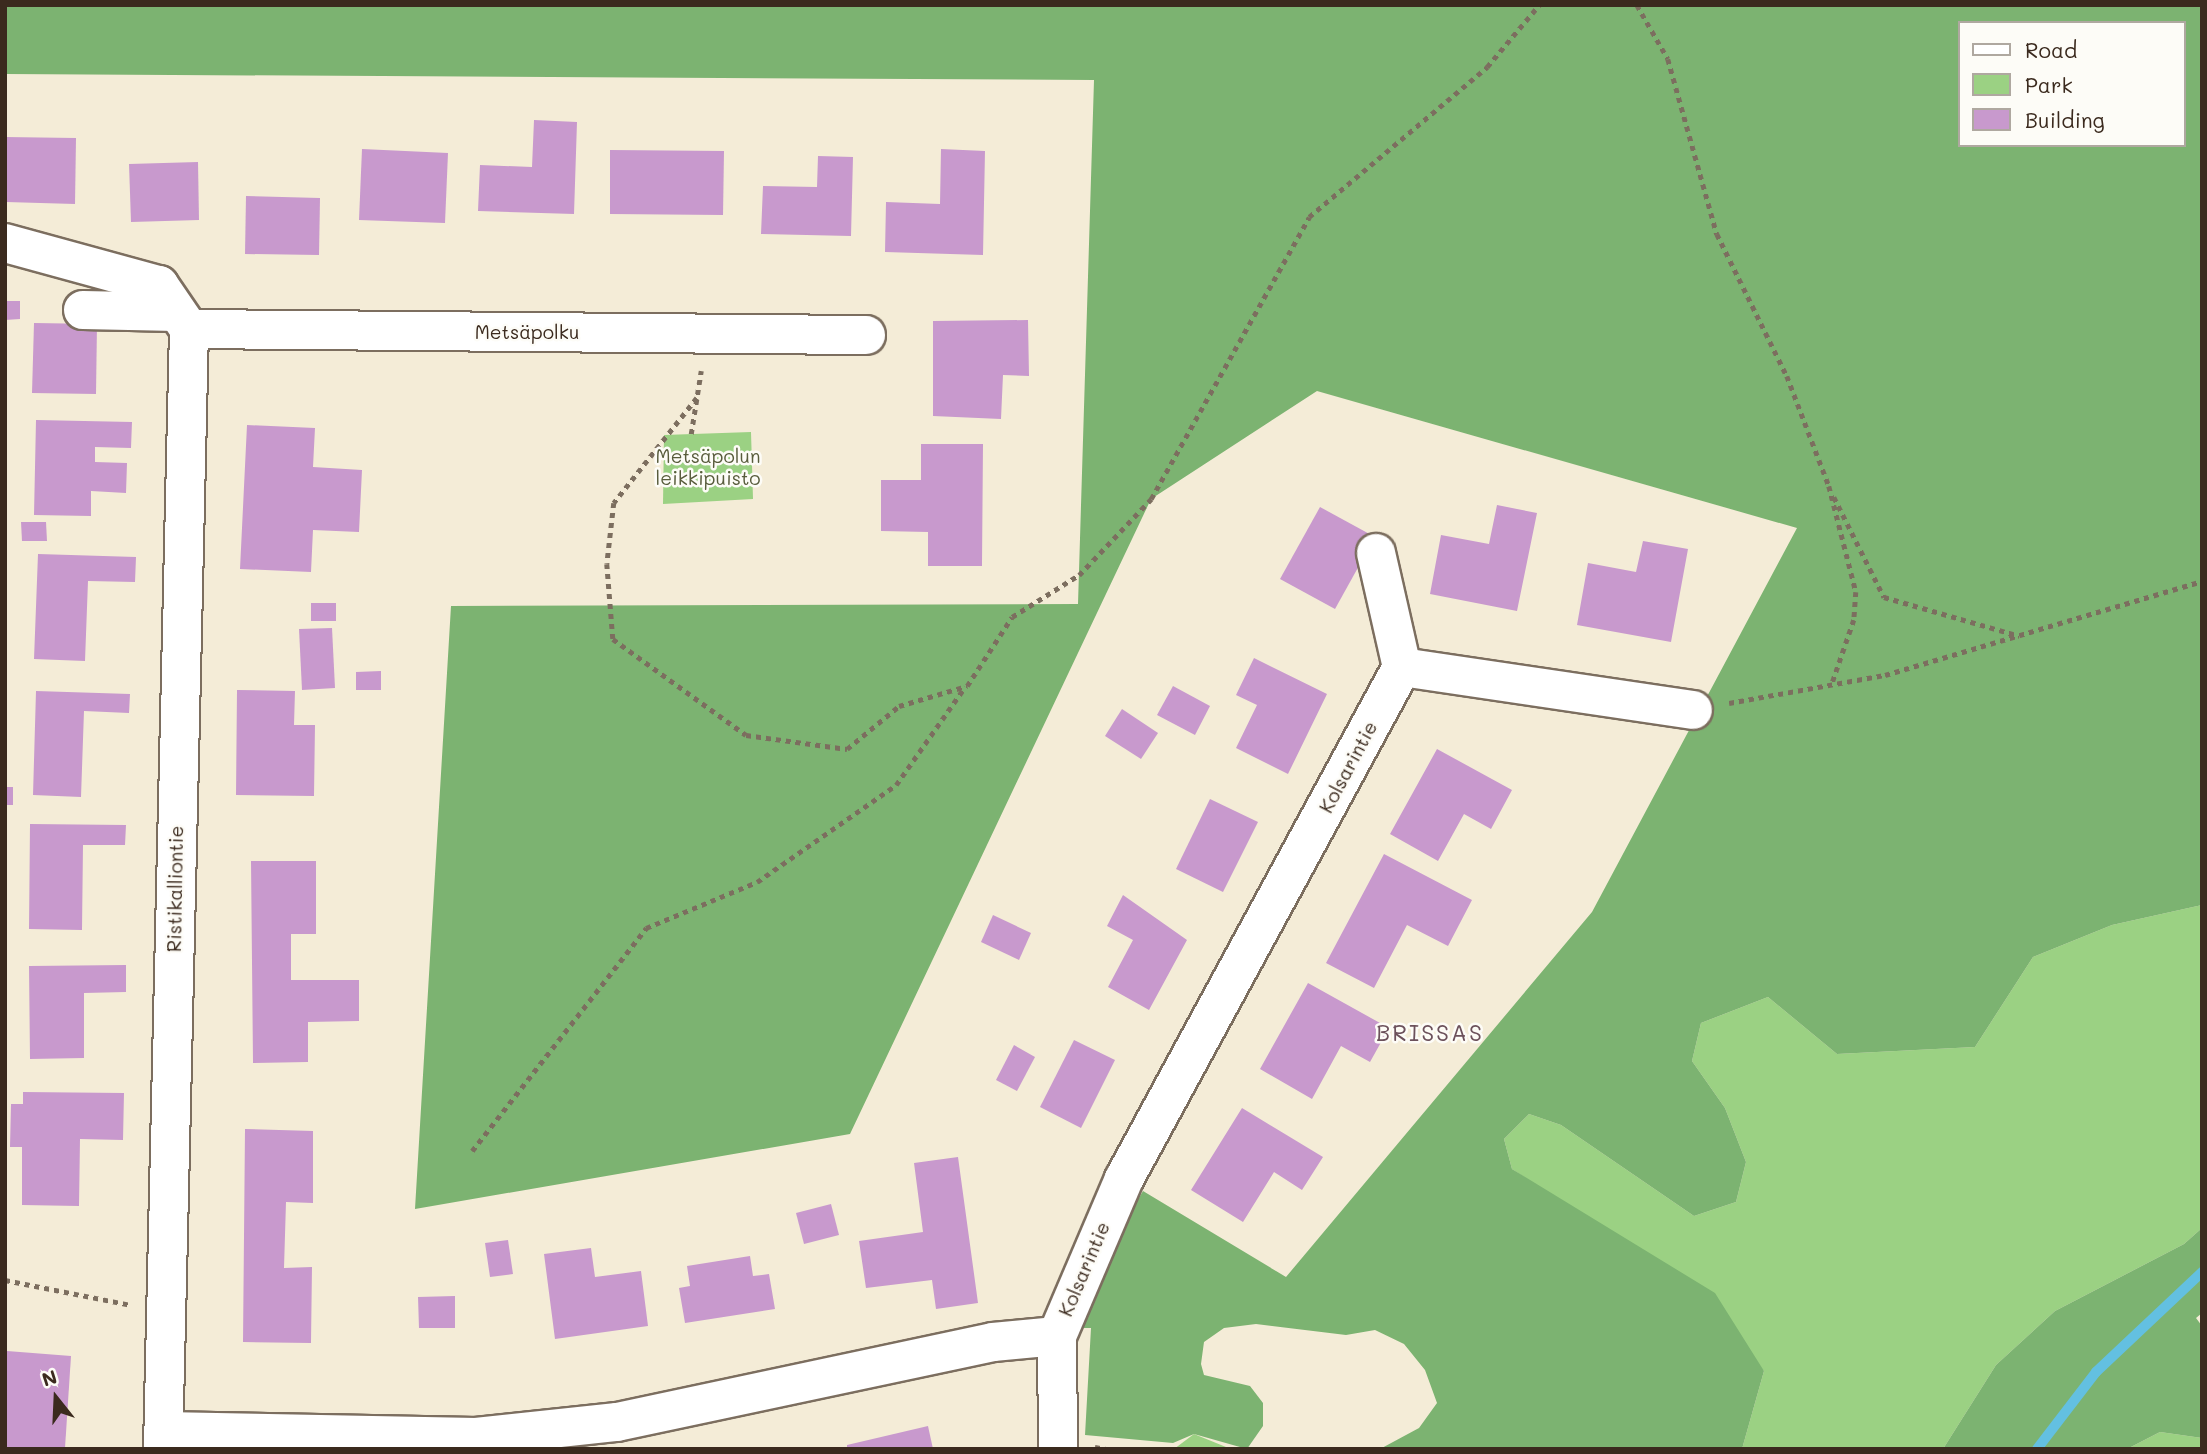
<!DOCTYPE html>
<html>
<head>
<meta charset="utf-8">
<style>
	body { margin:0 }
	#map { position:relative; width:2207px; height:1454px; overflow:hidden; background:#f4ecd7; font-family:Mali,sans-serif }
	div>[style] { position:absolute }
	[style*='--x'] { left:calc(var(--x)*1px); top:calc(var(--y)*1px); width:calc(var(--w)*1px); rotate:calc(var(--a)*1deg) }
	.green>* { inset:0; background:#9bd183 }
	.forest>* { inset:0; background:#7cb371 }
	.stream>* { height:10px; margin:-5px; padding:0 5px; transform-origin:5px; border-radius:5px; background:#63c0e1 }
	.building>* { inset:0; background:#c899cd }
	.path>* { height:4.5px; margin-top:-2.25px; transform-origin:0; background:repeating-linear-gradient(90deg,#7c6e5f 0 5px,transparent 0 10px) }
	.roads { filter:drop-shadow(2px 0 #7c6e5f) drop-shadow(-2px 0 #7c6e5f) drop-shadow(0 2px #7c6e5f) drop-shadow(0 -2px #7c6e5f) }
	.minor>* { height:38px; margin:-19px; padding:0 19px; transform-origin:19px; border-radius:19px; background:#fff }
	span { translate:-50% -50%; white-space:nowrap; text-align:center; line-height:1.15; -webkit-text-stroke:5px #fdfcf7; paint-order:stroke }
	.street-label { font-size:19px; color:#3b2a1e }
	.park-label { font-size:19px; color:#585c3c }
	.quarter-label { font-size:23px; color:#6c515b; letter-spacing:2px }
	.frame { position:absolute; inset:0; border:7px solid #3b2a1e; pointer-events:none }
	.legend { position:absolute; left:1958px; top:21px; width:228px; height:126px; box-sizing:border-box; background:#fdfcf7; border:2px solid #afa8a0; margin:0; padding:9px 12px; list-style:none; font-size:21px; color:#3b2a1e }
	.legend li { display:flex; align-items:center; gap:14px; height:35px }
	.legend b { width:35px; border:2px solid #afa8a0 }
	.north { position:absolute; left:21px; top:1363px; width:70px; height:70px; -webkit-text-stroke:5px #fdfcf7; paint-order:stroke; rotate:342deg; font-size:19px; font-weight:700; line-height:28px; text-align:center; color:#3b2a1e }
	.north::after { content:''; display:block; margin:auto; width:24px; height:32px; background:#3b2a1e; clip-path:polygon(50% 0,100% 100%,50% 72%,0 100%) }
</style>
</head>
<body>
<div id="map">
	<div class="green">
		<div style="clip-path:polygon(751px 432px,753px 499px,663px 504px,664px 435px)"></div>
		<div style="clip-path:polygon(2202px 905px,2202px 1228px,2184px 1244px,2055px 1311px,1996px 1365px,1943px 1449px,1742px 1449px,1764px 1371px,1607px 1232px,1512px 1169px,1504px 1139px,1529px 1114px,1561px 1125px,1694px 1216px,1736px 1202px,1746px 1162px,1725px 1108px,1692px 1061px,1701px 1023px,1768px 997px,1837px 1054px,1975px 1047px,2033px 957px,2112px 925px)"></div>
		<div style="clip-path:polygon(2160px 1432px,2202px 1438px,2202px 1449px,2127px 1449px)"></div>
		<div style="clip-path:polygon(1194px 1434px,1226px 1447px,1236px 1449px,1174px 1449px)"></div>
	</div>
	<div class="forest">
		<div style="clip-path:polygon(evenodd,5px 5px,2202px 5px,2202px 905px,2112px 925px,2033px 957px,1975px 1047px,1837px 1054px,1768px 997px,1701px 1023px,1692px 1061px,1725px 1108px,1746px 1162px,1736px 1202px,1694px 1216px,1561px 1125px,1529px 1114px,1504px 1139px,1512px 1169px,1715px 1293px,1764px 1371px,1742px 1449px,1380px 1449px,1419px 1428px,1437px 1403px,1425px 1370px,1404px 1344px,1375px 1330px,1346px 1335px,1256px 1324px,1224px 1328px,1204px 1342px,1201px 1364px,1204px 1375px,1250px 1386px,1263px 1403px,1263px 1426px,1247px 1449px,1194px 1434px,1173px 1443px,1085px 1435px,1091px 1328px,1075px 1328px,1087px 1286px,1143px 1191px,1286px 1277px,1592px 912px,1797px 528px,1317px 391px,1151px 499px,850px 1134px,415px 1209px,451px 606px,1078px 604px,1094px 80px,5px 74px,5px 5px,1960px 23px,2184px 23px,2184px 145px,1960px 145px,1960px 23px)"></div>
		<div style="clip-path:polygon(2202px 1228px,2202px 1313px,2196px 1318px,2202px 1326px,2202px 1438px,2160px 1432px,2127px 1449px,1943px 1449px,1996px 1365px,2055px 1311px,2184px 1244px)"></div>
	</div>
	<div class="stream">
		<div style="--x:2037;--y:1449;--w:97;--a:-52.5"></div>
		<div style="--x:2096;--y:1372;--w:146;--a:-43.3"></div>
	</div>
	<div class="building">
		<div style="clip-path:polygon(534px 120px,577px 122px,574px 214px,478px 211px,480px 165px,532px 167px)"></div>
		<div style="clip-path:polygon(5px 137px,76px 138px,75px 204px,6px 202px)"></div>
		<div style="clip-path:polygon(362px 149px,448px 153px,445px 223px,359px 220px)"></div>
		<div style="clip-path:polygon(941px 149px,985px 151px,983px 255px,885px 252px,886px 202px,940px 204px)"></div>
		<div style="clip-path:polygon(610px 150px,724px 151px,723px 215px,610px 214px)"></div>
		<div style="clip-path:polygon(818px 156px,853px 157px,851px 236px,761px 234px,763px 186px,817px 187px)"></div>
		<div style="clip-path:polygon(198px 162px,199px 220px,131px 222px,129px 164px)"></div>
		<div style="clip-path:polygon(246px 196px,320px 198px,319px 255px,245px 254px)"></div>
		<div style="clip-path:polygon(5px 301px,20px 301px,20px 319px,5px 320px)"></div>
		<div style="clip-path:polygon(1028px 320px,1029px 376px,1003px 375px,1001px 419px,933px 416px,933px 321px)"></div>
		<div style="clip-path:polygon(34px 323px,97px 324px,96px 394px,32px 393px)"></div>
		<div style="clip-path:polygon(36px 420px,132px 422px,131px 448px,95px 447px,95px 462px,127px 463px,126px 493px,91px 491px,91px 516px,34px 515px)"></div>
		<div style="clip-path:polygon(247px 425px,315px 428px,313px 467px,362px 470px,359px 532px,313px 530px,311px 572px,240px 569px)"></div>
		<div style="clip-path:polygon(921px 444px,983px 444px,982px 566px,928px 566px,928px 532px,881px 531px,881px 480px,921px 480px)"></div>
		<div style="clip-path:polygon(1497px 505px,1537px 513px,1517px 611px,1430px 594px,1441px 535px,1489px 544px)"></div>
		<div style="clip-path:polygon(1320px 507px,1375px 537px,1335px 609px,1280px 579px)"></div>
		<div style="clip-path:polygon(21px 522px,46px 522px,47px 541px,22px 541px)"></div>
		<div style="clip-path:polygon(1643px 541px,1688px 549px,1671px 642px,1577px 625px,1588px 563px,1636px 572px)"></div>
		<div style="clip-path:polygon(38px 554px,136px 557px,135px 582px,88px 581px,85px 661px,34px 659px)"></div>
		<div style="clip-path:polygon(311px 603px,336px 603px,336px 621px,311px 621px)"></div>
		<div style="clip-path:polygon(332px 628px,335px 688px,302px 690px,299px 629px)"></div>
		<div style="clip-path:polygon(1254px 658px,1327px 694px,1288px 774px,1236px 748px,1257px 705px,1236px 695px)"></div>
		<div style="clip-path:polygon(381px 671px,381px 690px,356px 690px,356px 672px)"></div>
		<div style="clip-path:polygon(1173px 686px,1210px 706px,1195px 735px,1157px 715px)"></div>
		<div style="clip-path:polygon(237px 690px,295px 691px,294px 725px,315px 725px,314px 796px,236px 795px)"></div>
		<div style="clip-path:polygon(36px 691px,130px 694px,129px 713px,84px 711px,81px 797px,33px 795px)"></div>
		<div style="clip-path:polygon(1122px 709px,1158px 733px,1141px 759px,1105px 736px)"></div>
		<div style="clip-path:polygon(1437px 749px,1512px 790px,1491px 829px,1464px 814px,1438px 861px,1390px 834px)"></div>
		<div style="clip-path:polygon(5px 787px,13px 787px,13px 805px,5px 805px)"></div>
		<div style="clip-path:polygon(1210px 799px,1258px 822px,1223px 892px,1176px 869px)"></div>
		<div style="clip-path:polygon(30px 824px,126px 825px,125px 845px,83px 845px,82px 930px,29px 929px)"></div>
		<div style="clip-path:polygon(1384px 854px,1472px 900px,1448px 946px,1407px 925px,1374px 988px,1326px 963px)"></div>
		<div style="clip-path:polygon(251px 861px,316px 861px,316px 934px,291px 934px,291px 980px,359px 980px,359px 1021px,308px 1022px,308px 1062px,253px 1063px)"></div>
		<div style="clip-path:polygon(1123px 895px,1187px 940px,1149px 1010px,1108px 987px,1133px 940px,1107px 926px)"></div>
		<div style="clip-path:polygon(993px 915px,1031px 933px,1019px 960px,981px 942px)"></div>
		<div style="clip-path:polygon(126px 965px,126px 992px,84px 993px,84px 1058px,30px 1059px,29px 966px)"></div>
		<div style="clip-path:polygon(1308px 983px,1389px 1028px,1370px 1062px,1341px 1046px,1312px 1099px,1260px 1069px)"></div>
		<div style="clip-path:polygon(1074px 1040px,1115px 1060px,1081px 1128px,1040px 1107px)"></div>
		<div style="clip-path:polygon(1014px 1045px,1035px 1057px,1017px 1091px,996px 1080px)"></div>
		<div style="clip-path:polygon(23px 1092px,124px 1093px,123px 1140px,80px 1139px,79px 1206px,22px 1205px,22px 1147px,10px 1147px,11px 1104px,23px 1104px)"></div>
		<div style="clip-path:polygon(1242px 1108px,1323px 1157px,1302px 1190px,1274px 1172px,1243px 1222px,1191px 1190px)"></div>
		<div style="clip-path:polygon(245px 1129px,313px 1131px,313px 1203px,286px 1202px,284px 1268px,312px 1267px,311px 1343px,243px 1342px)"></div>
		<div style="clip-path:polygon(958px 1157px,978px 1303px,936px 1309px,932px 1280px,866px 1288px,859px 1241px,923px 1232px,914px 1163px)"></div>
		<div style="clip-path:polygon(831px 1204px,839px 1235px,804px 1244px,796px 1213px)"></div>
		<div style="clip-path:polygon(508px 1240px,513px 1274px,490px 1277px,485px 1243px)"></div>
		<div style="clip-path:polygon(591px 1248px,595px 1277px,641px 1271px,648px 1326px,555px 1339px,544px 1254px)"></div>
		<div style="clip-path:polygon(750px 1256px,753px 1276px,769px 1274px,775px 1309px,685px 1323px,679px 1288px,690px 1286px,687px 1266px)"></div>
		<div style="clip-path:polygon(455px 1296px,455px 1328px,419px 1328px,418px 1297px)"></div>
		<div style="clip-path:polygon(7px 1351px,71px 1356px,65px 1448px,5px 1449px)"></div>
		<div style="clip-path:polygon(928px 1426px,933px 1449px,847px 1449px,847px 1445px)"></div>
	</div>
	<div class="path">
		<div style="--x:1637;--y:5;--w:62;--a:60.1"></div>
		<div style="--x:1668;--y:59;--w:182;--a:74.4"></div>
		<div style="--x:1717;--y:234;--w:158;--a:63.8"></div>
		<div style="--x:1787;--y:376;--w:118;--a:69.1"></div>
		<div style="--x:1829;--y:486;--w:109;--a:75.7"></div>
		<div style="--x:1856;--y:592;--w:28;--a:94"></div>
		<div style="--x:1854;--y:620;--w:68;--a:109"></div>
		<div style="--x:697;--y:398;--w:134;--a:128.3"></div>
		<div style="--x:614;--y:503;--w:61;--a:96.5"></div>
		<div style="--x:607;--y:564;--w:75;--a:85.4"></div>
		<div style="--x:613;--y:639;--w:164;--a:35.8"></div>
		<div style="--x:746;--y:735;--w:102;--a:7.9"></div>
		<div style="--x:847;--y:749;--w:67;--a:-39.6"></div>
		<div style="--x:899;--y:706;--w:71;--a:-16.4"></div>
		<div style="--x:967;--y:686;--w:82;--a:-56.9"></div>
		<div style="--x:1012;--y:617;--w:79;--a:-32.1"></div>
		<div style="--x:1079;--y:575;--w:105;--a:-46.5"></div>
		<div style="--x:1151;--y:499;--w:323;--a:-60.7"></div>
		<div style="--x:1309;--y:217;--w:233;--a:-40.1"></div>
		<div style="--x:1487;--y:67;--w:81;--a:-50"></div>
		<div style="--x:691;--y:434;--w:64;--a:-81"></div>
		<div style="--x:1834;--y:497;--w:112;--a:63.4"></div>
		<div style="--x:1884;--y:597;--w:141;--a:16"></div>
		<div style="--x:1729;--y:703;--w:158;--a:-10.2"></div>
		<div style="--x:1885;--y:675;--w:331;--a:-16.5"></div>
		<div style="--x:472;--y:1151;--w:283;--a:-52"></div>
		<div style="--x:646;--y:928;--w:120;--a:-22.5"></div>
		<div style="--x:757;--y:882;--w:169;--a:-34.9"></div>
		<div style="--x:896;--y:785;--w:120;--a:-54.9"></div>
		<div style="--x:5;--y:1280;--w:128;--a:11.2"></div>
		<div style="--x:1095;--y:1447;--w:11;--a:10"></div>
	</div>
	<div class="roads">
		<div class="minor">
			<div style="--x:5;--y:243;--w:160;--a:15.3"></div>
			<div style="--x:159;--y:285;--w:53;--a:55.7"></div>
			<div style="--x:83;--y:310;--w:93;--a:1.2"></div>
			<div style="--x:189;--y:329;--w:677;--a:0.51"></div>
			<div style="--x:1376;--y:553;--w:117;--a:77.2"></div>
			<div style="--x:1057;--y:1336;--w:113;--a:89.5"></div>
			<div style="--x:164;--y:1431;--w:312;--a:1.1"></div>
			<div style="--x:476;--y:1437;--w:142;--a:-6.1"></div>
			<div style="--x:617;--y:1422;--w:384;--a:-12"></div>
			<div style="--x:993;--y:1342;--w:64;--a:-5.4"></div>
			<div style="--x:1057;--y:1336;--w:171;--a:-66.9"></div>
			<div style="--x:1124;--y:1179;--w:583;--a:-61.5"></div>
			<div style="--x:1402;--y:667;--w:294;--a:8.4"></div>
			<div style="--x:163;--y:1449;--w:1120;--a:-88.67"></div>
		</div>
	</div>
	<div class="street-label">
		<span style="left:527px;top:332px">Metsäpolku</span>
		<span style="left:1348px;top:767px;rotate:-62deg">Kolsarintie</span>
		<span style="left:175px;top:889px;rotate:-89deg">Ristikalliontie</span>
		<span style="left:1084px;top:1269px;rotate:-67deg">Kolsarintie</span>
	</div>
	<div class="park-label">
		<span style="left:708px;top:467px">Metsäpolun<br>leikkipuisto</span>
	</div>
	<div class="quarter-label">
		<span style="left:1430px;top:1032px">BRISSAS</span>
	</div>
	<div class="frame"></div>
	<ul class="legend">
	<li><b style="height:9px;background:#fff"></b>Road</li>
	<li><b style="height:19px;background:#9bd183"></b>Park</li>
	<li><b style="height:19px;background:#c899cd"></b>Building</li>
	</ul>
	<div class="north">N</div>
</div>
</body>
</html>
